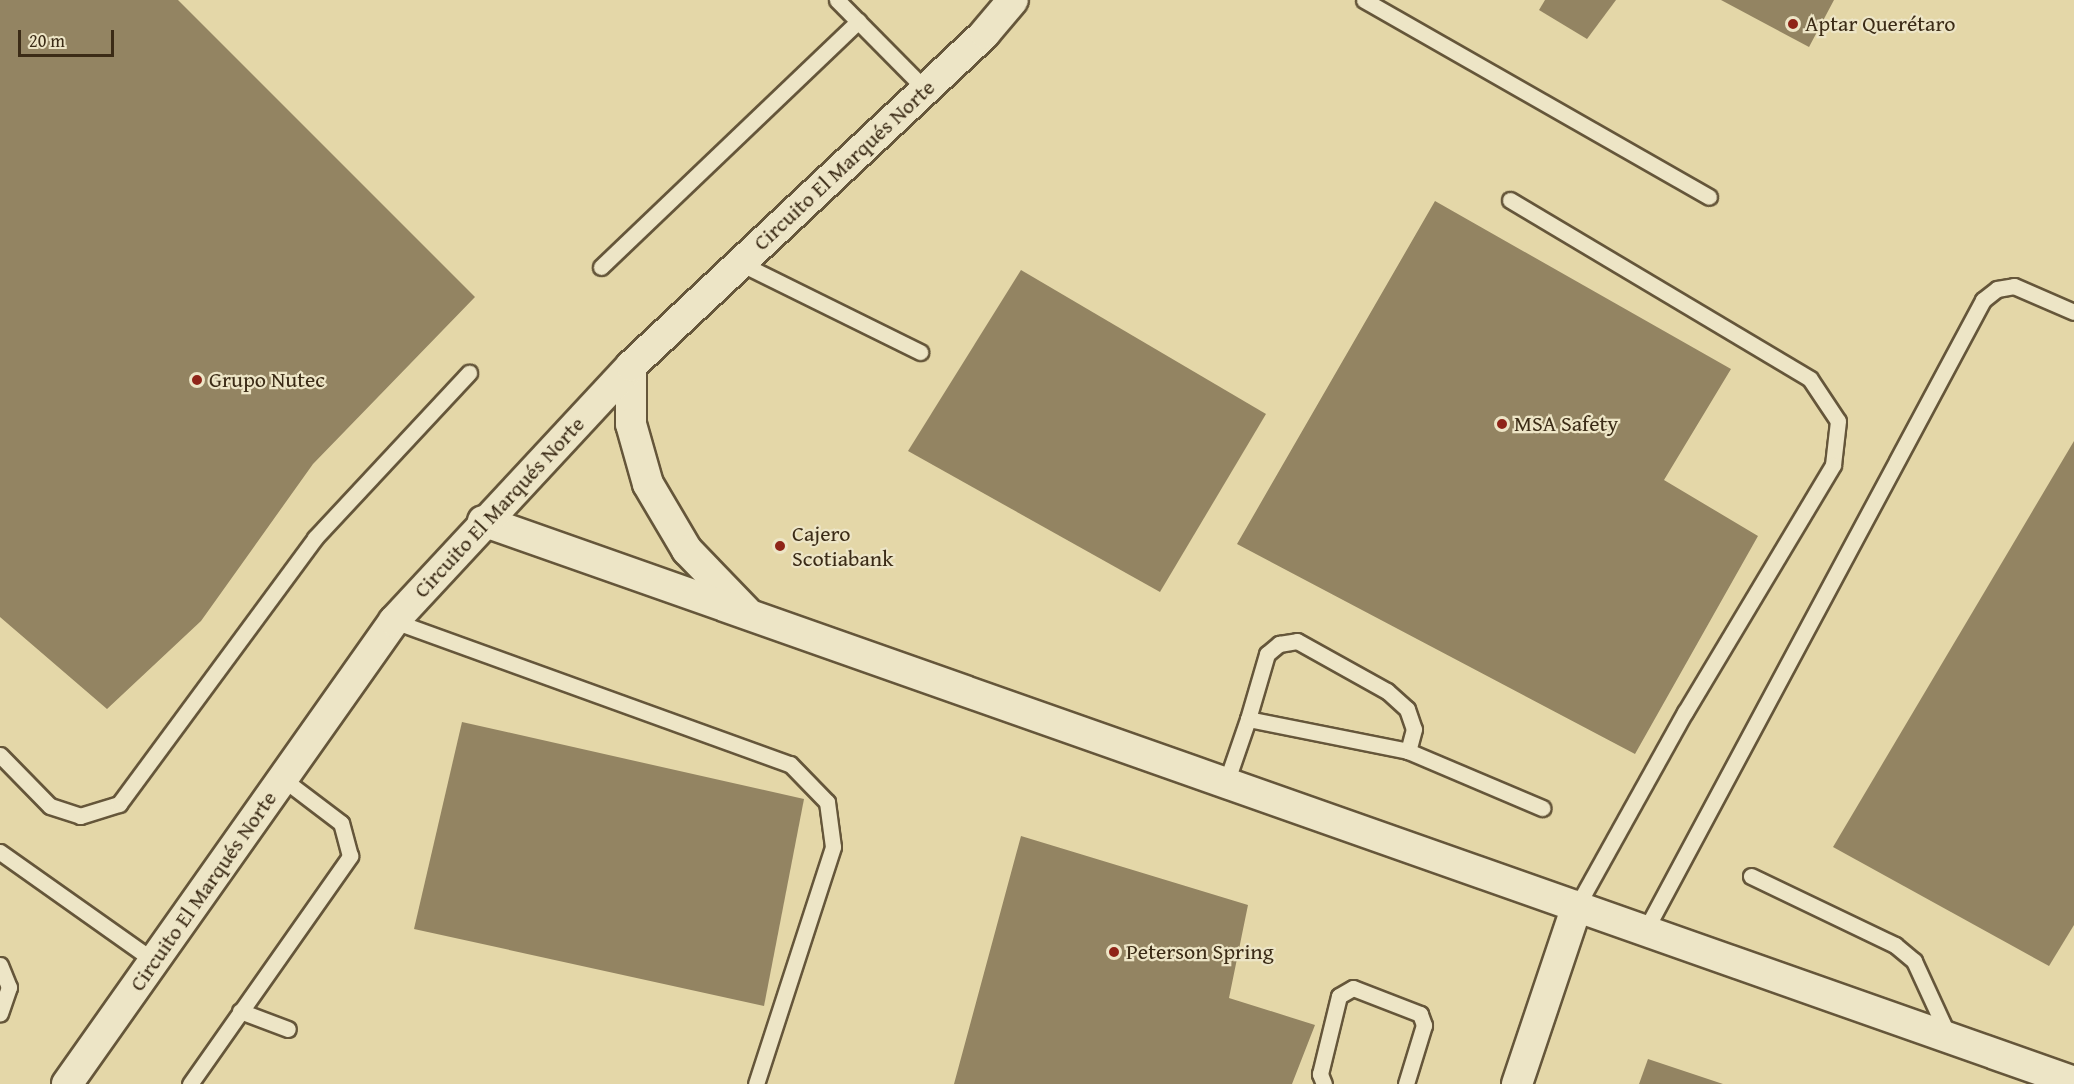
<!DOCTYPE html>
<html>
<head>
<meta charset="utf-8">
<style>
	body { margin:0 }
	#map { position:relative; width:2074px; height:1084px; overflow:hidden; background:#e4d7a8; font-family:"Gentium Book Plus",serif }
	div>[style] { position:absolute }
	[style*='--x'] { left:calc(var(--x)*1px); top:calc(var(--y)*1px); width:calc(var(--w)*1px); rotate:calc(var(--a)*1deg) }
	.building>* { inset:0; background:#938462 }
	.roads { filter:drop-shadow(2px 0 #65563a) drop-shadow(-2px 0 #65563a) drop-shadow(0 2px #65563a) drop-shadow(0 -2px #65563a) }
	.lane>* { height:15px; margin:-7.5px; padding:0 7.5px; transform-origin:7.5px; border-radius:7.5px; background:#ede5c6 }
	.street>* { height:30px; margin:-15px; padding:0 15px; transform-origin:15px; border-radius:15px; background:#ede5c6 }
	.dots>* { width:16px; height:16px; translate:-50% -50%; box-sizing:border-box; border:3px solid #ede5c6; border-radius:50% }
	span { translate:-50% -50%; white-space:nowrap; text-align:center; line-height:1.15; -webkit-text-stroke:4.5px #ede5c6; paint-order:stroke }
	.poi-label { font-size:22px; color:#3b2b16 }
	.left { translate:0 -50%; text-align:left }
	.street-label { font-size:22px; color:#3b2b16 }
	.scale { position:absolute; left:18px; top:30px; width:96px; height:27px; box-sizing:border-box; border:3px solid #3b2b16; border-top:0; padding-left:8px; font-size:18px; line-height:21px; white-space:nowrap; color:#3b2b16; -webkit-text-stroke:4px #ede5c6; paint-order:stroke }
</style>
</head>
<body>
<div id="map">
	<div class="building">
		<div style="clip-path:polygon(0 0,178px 0,475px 297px,313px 464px,201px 621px,107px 709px,0 617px)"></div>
		<div style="clip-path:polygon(1545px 0,1616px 0,1587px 39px,1539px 10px)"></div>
		<div style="clip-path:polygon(1721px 0,1834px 0,1809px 47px)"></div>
		<div style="clip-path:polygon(1435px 201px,1731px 369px,1664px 480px,1758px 536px,1635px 754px,1237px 544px)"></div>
		<div style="clip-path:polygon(1021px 270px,1266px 414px,1160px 592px,908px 451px)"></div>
		<div style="clip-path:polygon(2074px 441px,2074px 925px,2049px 966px,1833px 847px)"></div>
		<div style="clip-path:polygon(462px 722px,804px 799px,764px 1006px,414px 929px)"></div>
		<div style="clip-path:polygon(1021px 836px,1248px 905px,1229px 998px,1315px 1025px,1292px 1084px,954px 1084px)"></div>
		<div style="clip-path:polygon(1648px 1059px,1723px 1084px,1639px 1084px)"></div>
	</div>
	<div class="roads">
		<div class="lane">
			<div style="--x:837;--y:0;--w:125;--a:45.3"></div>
			<div style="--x:1364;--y:0;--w:397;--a:29.7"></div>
			<div style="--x:1510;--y:200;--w:349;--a:30.8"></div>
			<div style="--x:1810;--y:379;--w:50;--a:56.3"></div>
			<div style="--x:1838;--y:421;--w:44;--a:96.5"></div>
			<div style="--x:1833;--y:465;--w:288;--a:120.9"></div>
			<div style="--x:1685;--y:712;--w:222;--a:119.1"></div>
			<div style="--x:740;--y:263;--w:201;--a:26.3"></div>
			<div style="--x:601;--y:267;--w:356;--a:-43.7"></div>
			<div style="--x:394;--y:621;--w:421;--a:19.9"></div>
			<div style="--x:790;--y:764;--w:53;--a:45.8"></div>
			<div style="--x:827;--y:802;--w:45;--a:82.4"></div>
			<div style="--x:833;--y:847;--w:249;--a:108"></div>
			<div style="--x:1248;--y:719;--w:68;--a:-73.7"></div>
			<div style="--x:1267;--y:654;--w:16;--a:-40"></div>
			<div style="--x:1279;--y:644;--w:18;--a:-9"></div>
			<div style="--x:1297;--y:641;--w:103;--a:29.1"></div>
			<div style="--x:1387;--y:691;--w:27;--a:42"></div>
			<div style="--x:1407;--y:709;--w:21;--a:71"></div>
			<div style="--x:1414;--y:729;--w:23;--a:105"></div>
			<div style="--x:0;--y:755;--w:71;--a:45.6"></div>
			<div style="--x:50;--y:806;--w:32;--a:18"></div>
			<div style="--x:80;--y:816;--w:41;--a:-17.1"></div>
			<div style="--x:119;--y:804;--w:330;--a:-53.6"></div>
			<div style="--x:315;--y:538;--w:226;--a:-47"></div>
			<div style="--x:1226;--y:783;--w:68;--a:-71"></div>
			<div style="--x:1248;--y:719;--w:163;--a:11.3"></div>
			<div style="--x:1408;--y:751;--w:146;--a:23"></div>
			<div style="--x:0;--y:852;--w:189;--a:35.3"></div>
			<div style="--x:1751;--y:876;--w:160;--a:25.6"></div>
			<div style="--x:1895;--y:945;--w:25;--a:40"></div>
			<div style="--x:1914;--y:961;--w:84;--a:65.3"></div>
			<div style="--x:1645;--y:931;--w:716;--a:-61.82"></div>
			<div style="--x:1983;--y:300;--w:18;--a:-38"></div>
			<div style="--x:1997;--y:289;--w:17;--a:-10"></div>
			<div style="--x:2014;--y:286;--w:65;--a:23.4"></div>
			<div style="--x:0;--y:965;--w:24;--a:68"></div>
			<div style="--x:9;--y:987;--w:28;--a:109"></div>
			<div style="--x:240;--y:1011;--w:51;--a:20.6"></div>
			<div style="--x:190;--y:1084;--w:279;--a:-54.9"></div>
			<div style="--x:350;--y:856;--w:34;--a:-105"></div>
			<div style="--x:341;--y:823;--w:73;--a:-142.8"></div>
			<div style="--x:1324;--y:1084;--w:11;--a:-112"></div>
			<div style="--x:1320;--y:1074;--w:80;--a:-76.3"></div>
			<div style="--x:1339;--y:996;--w:16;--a:-30"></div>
			<div style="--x:1353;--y:988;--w:72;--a:21.2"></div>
			<div style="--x:1420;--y:1014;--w:12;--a:70"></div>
			<div style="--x:1424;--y:1025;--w:62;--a:107"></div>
		</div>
		<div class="street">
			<div style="--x:631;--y:366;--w:58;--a:90"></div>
			<div style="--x:631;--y:424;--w:62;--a:74.2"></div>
			<div style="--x:648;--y:484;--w:77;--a:59.4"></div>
			<div style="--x:687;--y:550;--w:85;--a:46"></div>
			<div style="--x:483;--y:521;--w:1687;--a:19.42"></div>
			<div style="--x:67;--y:1084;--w:567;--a:-54.77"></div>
			<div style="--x:394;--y:621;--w:348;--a:-47.1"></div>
			<div style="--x:631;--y:366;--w:486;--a:-43.2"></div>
			<div style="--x:985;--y:33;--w:43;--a:-49.7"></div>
			<div style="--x:1517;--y:1084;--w:188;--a:-71.4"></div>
		</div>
	</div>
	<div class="dots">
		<div style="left:1793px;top:24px;background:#8f2418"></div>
		<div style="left:197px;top:380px;background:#8f2418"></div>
		<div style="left:1502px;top:424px;background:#8f2418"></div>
		<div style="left:780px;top:546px;background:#8f2418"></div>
		<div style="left:1114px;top:952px;background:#8f2418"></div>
	</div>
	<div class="poi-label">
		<span class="left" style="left:1805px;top:24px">Aptar Querétaro</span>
		<span class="left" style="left:209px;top:380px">Grupo Nutec</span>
		<span class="left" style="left:1514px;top:424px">MSA Safety</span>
		<span class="left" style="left:792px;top:546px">Cajero<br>Scotiabank</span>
		<span class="left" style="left:1126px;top:952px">Peterson Spring</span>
	</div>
	<div class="street-label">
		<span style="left:844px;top:165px;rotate:-43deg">Circuito El Marqués Norte</span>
		<span style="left:499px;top:507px;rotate:-47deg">Circuito El Marqués Norte</span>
		<span style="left:203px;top:891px;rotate:-55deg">Circuito El Marqués Norte</span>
	</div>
	<div class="scale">20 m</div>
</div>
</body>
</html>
